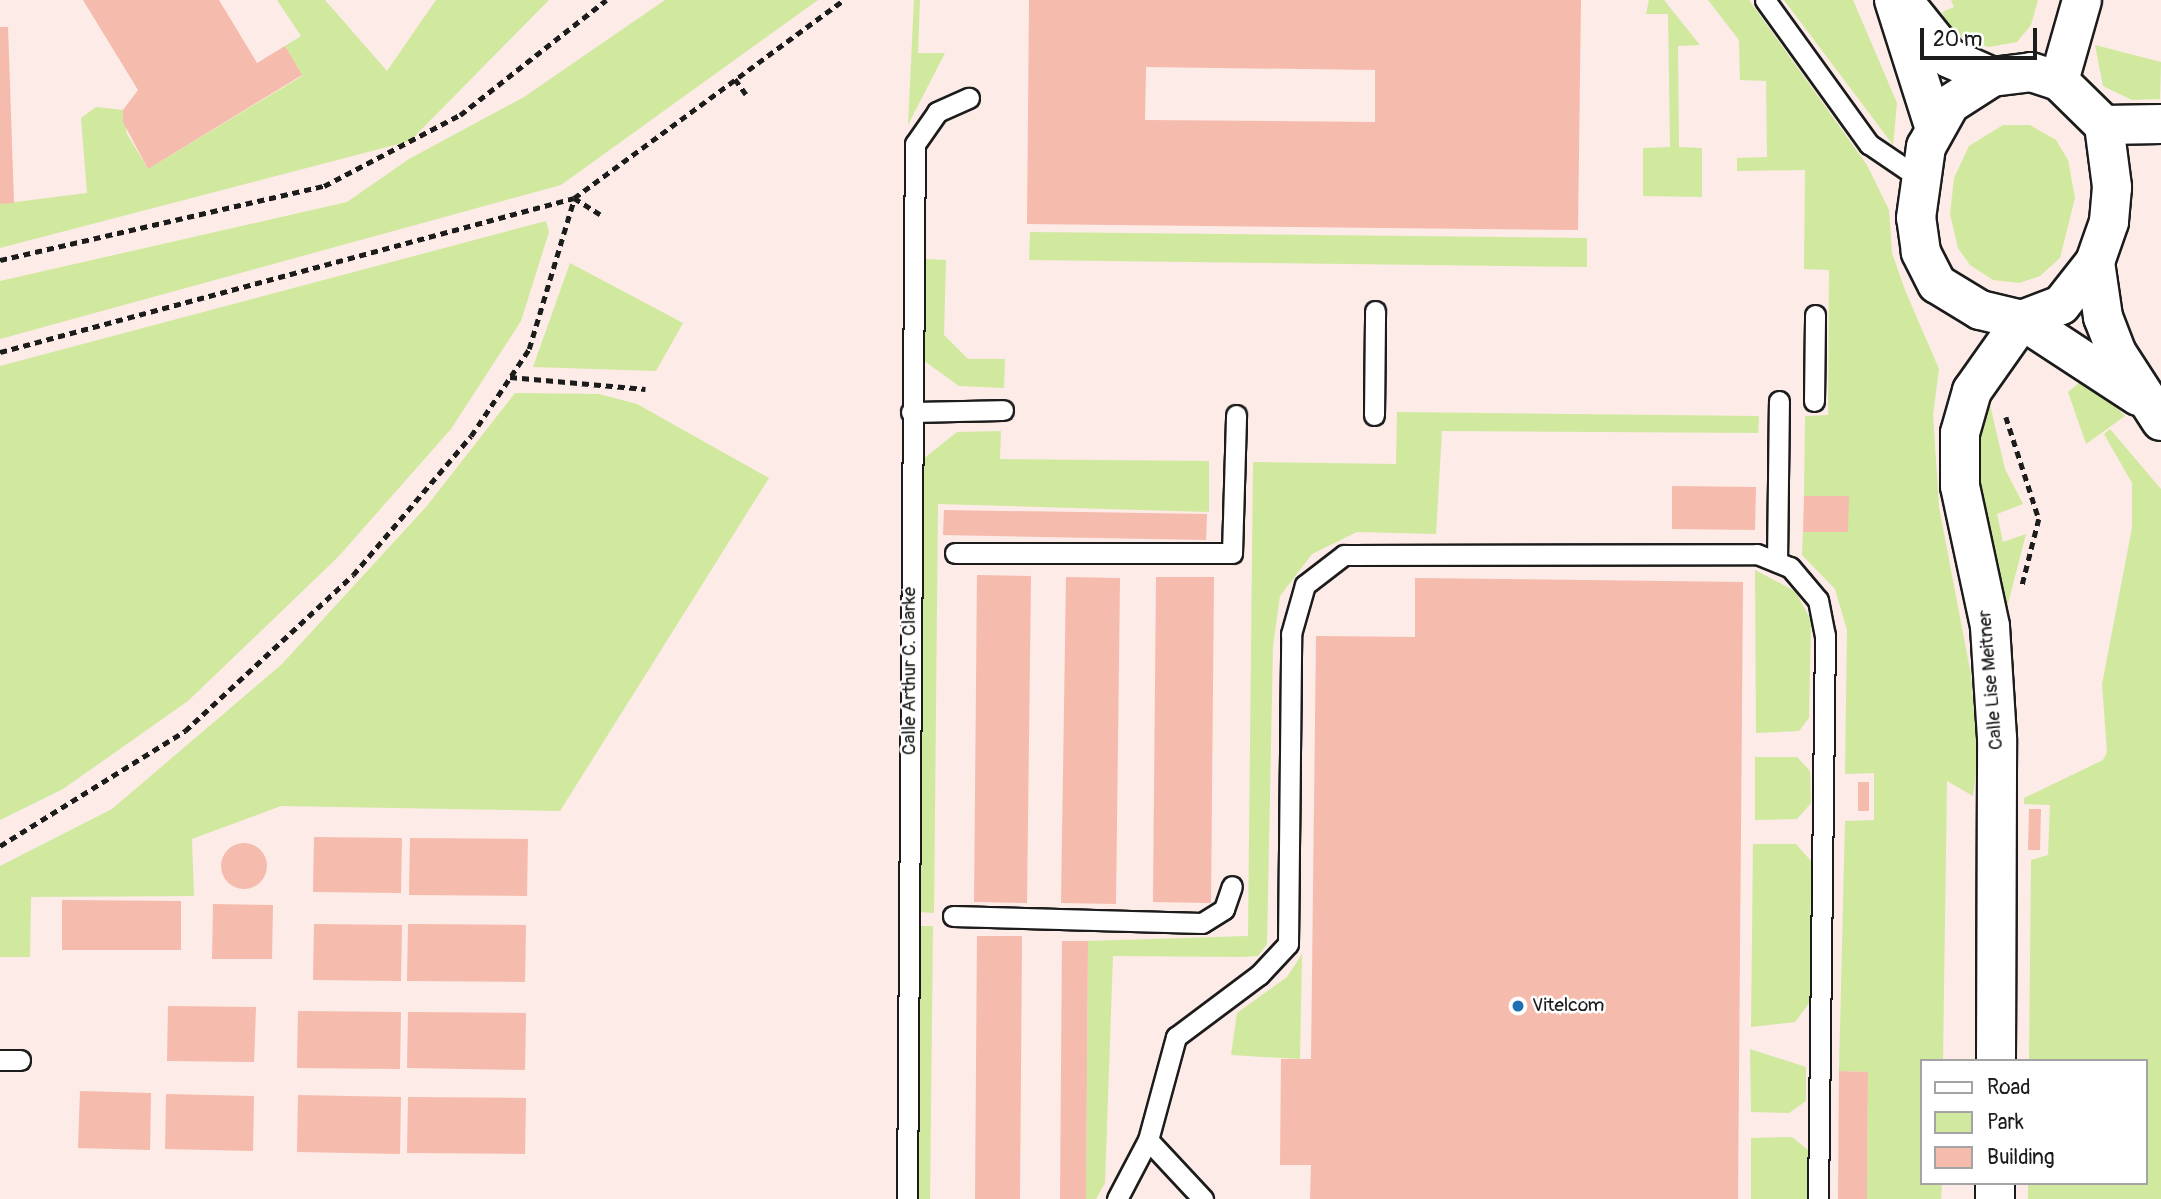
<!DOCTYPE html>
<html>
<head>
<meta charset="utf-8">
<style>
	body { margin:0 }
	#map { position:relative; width:2161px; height:1199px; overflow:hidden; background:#fff; font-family:Pangolin,sans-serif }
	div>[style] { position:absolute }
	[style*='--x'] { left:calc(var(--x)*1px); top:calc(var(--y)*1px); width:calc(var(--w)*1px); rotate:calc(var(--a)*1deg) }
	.built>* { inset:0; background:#fcebe6 }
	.green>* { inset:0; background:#d0e99f }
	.building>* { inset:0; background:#f5bbad }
	.round { border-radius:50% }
	.path>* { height:4.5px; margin-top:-2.25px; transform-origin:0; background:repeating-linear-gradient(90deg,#1c1c1c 0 7px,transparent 0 12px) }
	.roads { filter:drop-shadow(2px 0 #1c1c1c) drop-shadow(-2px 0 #1c1c1c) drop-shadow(0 2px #1c1c1c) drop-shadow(0 -2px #1c1c1c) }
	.service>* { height:19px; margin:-9.5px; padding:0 9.5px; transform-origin:9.5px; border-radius:9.5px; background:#fff }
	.minor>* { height:38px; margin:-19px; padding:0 19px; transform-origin:19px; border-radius:19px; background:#fff }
	.tertiary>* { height:38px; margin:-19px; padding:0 19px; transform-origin:19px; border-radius:19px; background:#fff }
	.dots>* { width:19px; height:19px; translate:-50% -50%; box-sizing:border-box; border:4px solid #fff; border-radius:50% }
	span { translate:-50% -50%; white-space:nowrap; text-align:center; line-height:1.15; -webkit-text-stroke:5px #fff; paint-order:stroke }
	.street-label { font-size:19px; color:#1c1c1c }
	.poi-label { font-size:19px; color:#1c1c1c }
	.left { translate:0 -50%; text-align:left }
	.legend { position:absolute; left:1920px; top:1059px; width:228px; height:126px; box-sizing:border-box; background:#fff; border:2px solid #a4a4a4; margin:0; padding:9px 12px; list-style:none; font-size:21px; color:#1c1c1c }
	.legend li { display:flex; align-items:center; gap:14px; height:35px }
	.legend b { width:35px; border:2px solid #a4a4a4 }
	.scale { position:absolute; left:1920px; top:28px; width:117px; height:32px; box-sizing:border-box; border:4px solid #1c1c1c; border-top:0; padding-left:9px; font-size:21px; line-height:24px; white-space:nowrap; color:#1c1c1c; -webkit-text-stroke:5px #fff; paint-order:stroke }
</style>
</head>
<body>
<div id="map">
	<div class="built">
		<div style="clip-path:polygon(evenodd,0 0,2161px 0,2161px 1199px,0 1199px,0 0,1921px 1061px,2145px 1061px,2145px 1183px,1921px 1183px,1921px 1061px)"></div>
	</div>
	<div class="green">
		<div style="clip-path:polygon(277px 0,325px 0,387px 71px,436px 0,549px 0,410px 141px,0 248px,0 204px,87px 193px,81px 118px,96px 107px,123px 110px,127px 134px,148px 169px,302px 76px,285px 46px,301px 36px)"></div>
		<div style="clip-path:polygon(665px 0,818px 0,561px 185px,0 339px,0 281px,347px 202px,409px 159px,524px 97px)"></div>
		<div style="clip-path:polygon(914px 0,920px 0,918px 53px,945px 53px,908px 125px)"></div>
		<div style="clip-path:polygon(1649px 0,1664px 0,1700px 45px,1678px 46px,1679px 147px,1702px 148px,1702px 197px,1643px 196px,1643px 148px,1670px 147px,1668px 14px,1646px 14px)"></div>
		<div style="clip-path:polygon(1708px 0,1749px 0,1867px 165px,1889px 210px,1892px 253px,1905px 290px,1939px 369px,1933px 415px,1939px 507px,1971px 675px,1978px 757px,1973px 796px,1947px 781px,1943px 1061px,1921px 1061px,1921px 1183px,1942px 1183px,1941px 1199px,1867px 1199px,1868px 1072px,1839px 1071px,1845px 821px,1874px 820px,1874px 773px,1845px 774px,1847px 630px,1835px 589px,1802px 555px,1803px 532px,1848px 496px,1804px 496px,1805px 416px,1828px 415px,1829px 270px,1804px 269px,1805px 170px,1737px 171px,1737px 158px,1767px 157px,1766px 81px,1740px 80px,1739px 40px)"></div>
		<div style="clip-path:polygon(1784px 0,1853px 0,1897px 103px,1893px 145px)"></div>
		<div style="clip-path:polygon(1951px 0,2038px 0,2031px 25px,2017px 42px,1989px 47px,1966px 41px,1948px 25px,1942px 12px,1954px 7px)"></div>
		<div style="clip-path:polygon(2095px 45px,2161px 62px,2160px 99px,2132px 100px,2103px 86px)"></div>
		<div style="clip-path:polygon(2003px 125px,2030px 125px,2056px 140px,2068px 160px,2075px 198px,2060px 258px,2040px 276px,2019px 283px,1993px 280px,1970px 265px,1958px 248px,1950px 214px,1954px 178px,1969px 146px)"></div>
		<div style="clip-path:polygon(546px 221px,549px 232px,521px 321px,451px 429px,338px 557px,188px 701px,63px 789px,0 820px,0 366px)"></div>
		<div style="clip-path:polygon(1030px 232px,1587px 238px,1587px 267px,1029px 260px)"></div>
		<div style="clip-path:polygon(924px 259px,946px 260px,944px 335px,968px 359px,1005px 359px,1004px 388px,959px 386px,923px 360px)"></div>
		<div style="clip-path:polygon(570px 263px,683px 323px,656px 371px,533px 367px)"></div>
		<div style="clip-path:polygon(2079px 383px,2092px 384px,2125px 416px,2086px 444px,2068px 392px)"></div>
		<div style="clip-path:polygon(1987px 392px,2005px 469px,2023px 504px,1997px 514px,2003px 542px,2026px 534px,2001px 631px,1971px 444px)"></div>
		<div style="clip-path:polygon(515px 393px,599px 394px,637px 404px,769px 478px,560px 811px,281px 806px,192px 839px,194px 896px,31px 897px,30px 957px,0 957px,0 866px,112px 809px,282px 664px,426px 507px)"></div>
		<div style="clip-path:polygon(1397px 412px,1759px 416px,1758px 433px,1442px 431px,1436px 534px,1357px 532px,1312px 554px,1280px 596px,1273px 646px,1267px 944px,1258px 956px,1242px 957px,1113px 956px,1105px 1183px,1096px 1199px,1086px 1199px,1088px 941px,1248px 936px,1253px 462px,1396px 464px)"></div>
		<div style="clip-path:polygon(2110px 429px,2161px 489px,2161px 1199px,2028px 1199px,2028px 1183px,2145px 1183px,2145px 1061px,2029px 1061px,2031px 860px,2048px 855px,2050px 805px,2024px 804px,2024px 798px,2103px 760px,2107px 752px,2102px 684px,2132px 528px,2132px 483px,2104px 434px)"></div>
		<div style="clip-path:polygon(1001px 431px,1000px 459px,1209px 461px,1209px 512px,938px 504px,934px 913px,918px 912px,922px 460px,957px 432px)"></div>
		<div style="clip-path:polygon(1755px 570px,1795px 591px,1811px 620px,1809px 718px,1799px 731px,1756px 733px)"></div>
		<div style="clip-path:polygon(1755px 757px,1797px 757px,1810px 771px,1811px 803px,1797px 819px,1755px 820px)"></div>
		<div style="clip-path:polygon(1753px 844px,1796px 844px,1811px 861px,1810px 1002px,1795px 1022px,1751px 1027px)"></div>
		<div style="clip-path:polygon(918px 926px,933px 926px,930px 1199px,915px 1199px)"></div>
		<div style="clip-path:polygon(1302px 954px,1300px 1059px,1231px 1055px,1237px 1013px,1287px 977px)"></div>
		<div style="clip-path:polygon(1750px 1049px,1806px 1067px,1806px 1101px,1789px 1113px,1751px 1112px)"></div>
		<div style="clip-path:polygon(1792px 1137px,1808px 1150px,1807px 1199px,1751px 1199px,1751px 1138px)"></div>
	</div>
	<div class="building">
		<div style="clip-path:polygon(83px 0,219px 0,257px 63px,285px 46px,302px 75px,148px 169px,123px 122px,123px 110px,138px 90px)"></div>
		<div style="clip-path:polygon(evenodd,1029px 0,1581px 0,1578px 230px,1027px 224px,1029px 0,1146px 67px,1375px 70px,1375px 122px,1145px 120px,1146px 67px)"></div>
		<div style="clip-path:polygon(0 27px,8px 27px,14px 203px,0 204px)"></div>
		<div style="clip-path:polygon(1672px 486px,1756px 487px,1755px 530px,1672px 529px)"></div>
		<div style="clip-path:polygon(1804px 496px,1849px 496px,1848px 532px,1803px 532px)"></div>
		<div style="clip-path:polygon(944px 510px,1207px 514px,1206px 540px,943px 535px)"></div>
		<div style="clip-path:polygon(977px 575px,1031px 576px,1027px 903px,974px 902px)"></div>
		<div style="clip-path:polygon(1066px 577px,1120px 578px,1116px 904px,1061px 903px)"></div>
		<div style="clip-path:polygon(1156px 577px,1214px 577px,1211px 903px,1153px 902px)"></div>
		<div style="clip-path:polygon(1415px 578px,1743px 582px,1738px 1199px,1310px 1199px,1311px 1165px,1280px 1165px,1281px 1059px,1311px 1059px,1316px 636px,1415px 637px)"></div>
		<div style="clip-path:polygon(1858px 782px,1869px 782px,1869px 811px,1858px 811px)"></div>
		<div style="clip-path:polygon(2029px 809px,2041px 809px,2040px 850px,2028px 850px)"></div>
		<div style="clip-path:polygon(314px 837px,402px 838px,401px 893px,313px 892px)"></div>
		<div style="clip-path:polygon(410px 838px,528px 839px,527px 896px,409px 895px)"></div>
		<div class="round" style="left:221px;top:843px;width:46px;height:46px"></div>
		<div style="clip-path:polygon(62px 900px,181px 901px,181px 950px,62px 950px)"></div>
		<div style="clip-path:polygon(213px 904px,273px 905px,272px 959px,212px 959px)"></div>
		<div style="clip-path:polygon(314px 924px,402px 925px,401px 981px,313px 980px)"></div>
		<div style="clip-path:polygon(408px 924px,526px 925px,525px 982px,407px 981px)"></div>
		<div style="clip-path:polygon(977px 936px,1022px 936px,1020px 1199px,975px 1199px)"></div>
		<div style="clip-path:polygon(1062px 941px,1088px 941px,1086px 1199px,1060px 1199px)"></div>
		<div style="clip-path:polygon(168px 1006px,256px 1007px,254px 1062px,167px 1061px)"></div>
		<div style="clip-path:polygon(298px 1011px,401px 1012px,400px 1069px,297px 1068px)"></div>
		<div style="clip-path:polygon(408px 1012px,526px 1013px,525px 1070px,407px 1068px)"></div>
		<div style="clip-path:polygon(1839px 1071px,1868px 1072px,1867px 1199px,1838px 1199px)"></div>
		<div style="clip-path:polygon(80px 1091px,151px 1093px,150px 1150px,78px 1148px)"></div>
		<div style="clip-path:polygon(166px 1094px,254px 1096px,253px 1151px,165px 1149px)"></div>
		<div style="clip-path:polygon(298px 1095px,401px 1097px,400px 1154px,297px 1152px)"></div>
		<div style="clip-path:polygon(408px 1097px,526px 1098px,525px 1154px,407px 1153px)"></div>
	</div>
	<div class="path">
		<div style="--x:735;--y:79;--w:19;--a:54"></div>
		<div style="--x:574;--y:198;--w:31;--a:32"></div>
		<div style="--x:0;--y:260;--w:332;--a:-12.9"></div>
		<div style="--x:324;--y:186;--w:153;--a:-27.6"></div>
		<div style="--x:460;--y:115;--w:186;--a:-38.2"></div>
		<div style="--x:0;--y:352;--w:594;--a:-15.02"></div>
		<div style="--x:574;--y:198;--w:335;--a:-36.3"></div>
		<div style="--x:510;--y:377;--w:136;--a:5.1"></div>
		<div style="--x:2006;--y:417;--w:107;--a:72.1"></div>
		<div style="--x:2039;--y:519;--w:69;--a:104.2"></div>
		<div style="--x:0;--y:846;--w:218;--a:-31.9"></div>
		<div style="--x:185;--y:731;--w:229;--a:-42.9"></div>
		<div style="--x:353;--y:575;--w:182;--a:-49.7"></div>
		<div style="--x:471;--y:436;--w:105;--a:-56.3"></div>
		<div style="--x:529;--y:349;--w:157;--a:-73.3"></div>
	</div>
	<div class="roads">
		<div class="service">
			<div style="--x:1765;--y:0;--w:178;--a:54.2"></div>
			<div style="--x:1869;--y:144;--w:60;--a:34.2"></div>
			<div style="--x:1814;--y:401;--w:86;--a:-89.3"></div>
			<div style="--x:911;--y:412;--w:92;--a:-1.2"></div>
			<div style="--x:1374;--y:415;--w:104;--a:-89.4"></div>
			<div style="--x:955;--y:553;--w:277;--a:0"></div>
			<div style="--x:1232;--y:553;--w:138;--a:-88.3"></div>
			<div style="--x:1777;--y:562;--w:161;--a:-89.3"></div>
			<div style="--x:953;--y:916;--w:249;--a:1.6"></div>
			<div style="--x:1202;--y:923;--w:26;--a:-32"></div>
			<div style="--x:1224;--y:909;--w:24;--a:-71"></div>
			<div style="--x:0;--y:1060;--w:20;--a:0"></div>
			<div style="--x:1148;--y:1140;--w:81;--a:47"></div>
			<div style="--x:907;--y:1199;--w:1055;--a:-89.57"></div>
			<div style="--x:915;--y:144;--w:39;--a:-55"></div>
			<div style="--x:937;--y:112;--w:35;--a:-24"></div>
			<div style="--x:1117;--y:1199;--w:67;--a:-62.3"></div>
			<div style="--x:1148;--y:1140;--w:107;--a:-74.8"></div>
			<div style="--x:1176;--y:1037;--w:104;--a:-36.8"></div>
			<div style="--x:1259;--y:975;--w:42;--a:-46.9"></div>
			<div style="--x:1288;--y:944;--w:310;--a:-89.4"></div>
			<div style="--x:1291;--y:634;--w:51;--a:-74.1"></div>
			<div style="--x:1305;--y:585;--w:49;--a:-37.6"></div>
			<div style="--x:1344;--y:555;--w:413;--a:-0.1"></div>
			<div style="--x:1757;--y:554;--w:35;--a:22"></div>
			<div style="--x:1790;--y:567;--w:43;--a:49.7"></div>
			<div style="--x:1818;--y:600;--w:36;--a:79"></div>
			<div style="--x:1825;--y:635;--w:564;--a:90.71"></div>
		</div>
		<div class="minor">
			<div style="--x:2104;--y:125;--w:57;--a:-1"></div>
			<div style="--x:1996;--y:1061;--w:323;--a:-89.8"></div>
			<div style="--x:1997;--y:738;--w:112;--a:-93.6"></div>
			<div style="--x:1990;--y:626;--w:143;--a:-102.1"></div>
			<div style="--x:1960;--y:486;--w:53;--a:-90"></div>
			<div style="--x:1960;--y:433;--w:44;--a:-74.1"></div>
			<div style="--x:1972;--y:391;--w:87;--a:-54.8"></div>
			<div style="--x:1995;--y:1199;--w:16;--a:-90"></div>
		</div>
		<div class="tertiary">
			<div style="--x:1894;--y:0;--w:132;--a:72.4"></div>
			<div style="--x:1908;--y:7;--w:65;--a:51.2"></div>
			<div style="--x:1949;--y:58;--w:47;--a:23.8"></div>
			<div style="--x:2031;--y:72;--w:29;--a:18"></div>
			<div style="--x:2059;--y:81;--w:63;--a:44.4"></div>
			<div style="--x:2104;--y:125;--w:63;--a:82.6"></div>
			<div style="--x:2112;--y:187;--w:35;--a:95"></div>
			<div style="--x:2109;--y:222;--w:42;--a:109.3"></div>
			<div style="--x:2095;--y:262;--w:55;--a:128.3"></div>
			<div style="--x:2061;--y:305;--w:42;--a:159"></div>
			<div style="--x:2022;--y:320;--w:43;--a:-166.6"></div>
			<div style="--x:1980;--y:310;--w:50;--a:-148.8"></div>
			<div style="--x:1937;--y:284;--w:36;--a:-117"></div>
			<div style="--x:1921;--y:252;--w:34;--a:-98"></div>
			<div style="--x:1916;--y:218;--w:72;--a:-82"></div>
			<div style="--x:1926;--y:147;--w:49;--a:-60.8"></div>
			<div style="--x:1950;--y:104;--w:50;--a:-32.7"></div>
			<div style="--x:1992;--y:77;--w:39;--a:-7"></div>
			<div style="--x:2059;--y:81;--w:84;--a:-74.1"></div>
			<div style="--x:2095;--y:262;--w:56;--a:81.7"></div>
			<div style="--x:2103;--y:317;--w:39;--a:69"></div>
			<div style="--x:2117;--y:353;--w:81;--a:57.1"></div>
			<div style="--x:2022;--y:320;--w:139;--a:33.2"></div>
		</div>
	</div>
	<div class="dots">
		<div style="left:1518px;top:1006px;background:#1f6fb2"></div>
	</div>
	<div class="street-label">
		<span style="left:910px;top:671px;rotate:-90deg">Calle Arthur C. Clarke</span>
		<span style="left:1991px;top:680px;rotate:-95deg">Calle Lise Meitner</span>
	</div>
	<div class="poi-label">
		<span class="left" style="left:1532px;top:1006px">Vitelcom</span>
	</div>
	<ul class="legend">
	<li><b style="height:9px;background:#fff"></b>Road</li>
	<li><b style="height:19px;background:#d0e99f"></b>Park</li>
	<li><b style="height:19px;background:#f5bbad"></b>Building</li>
	</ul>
	<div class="scale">20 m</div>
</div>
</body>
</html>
